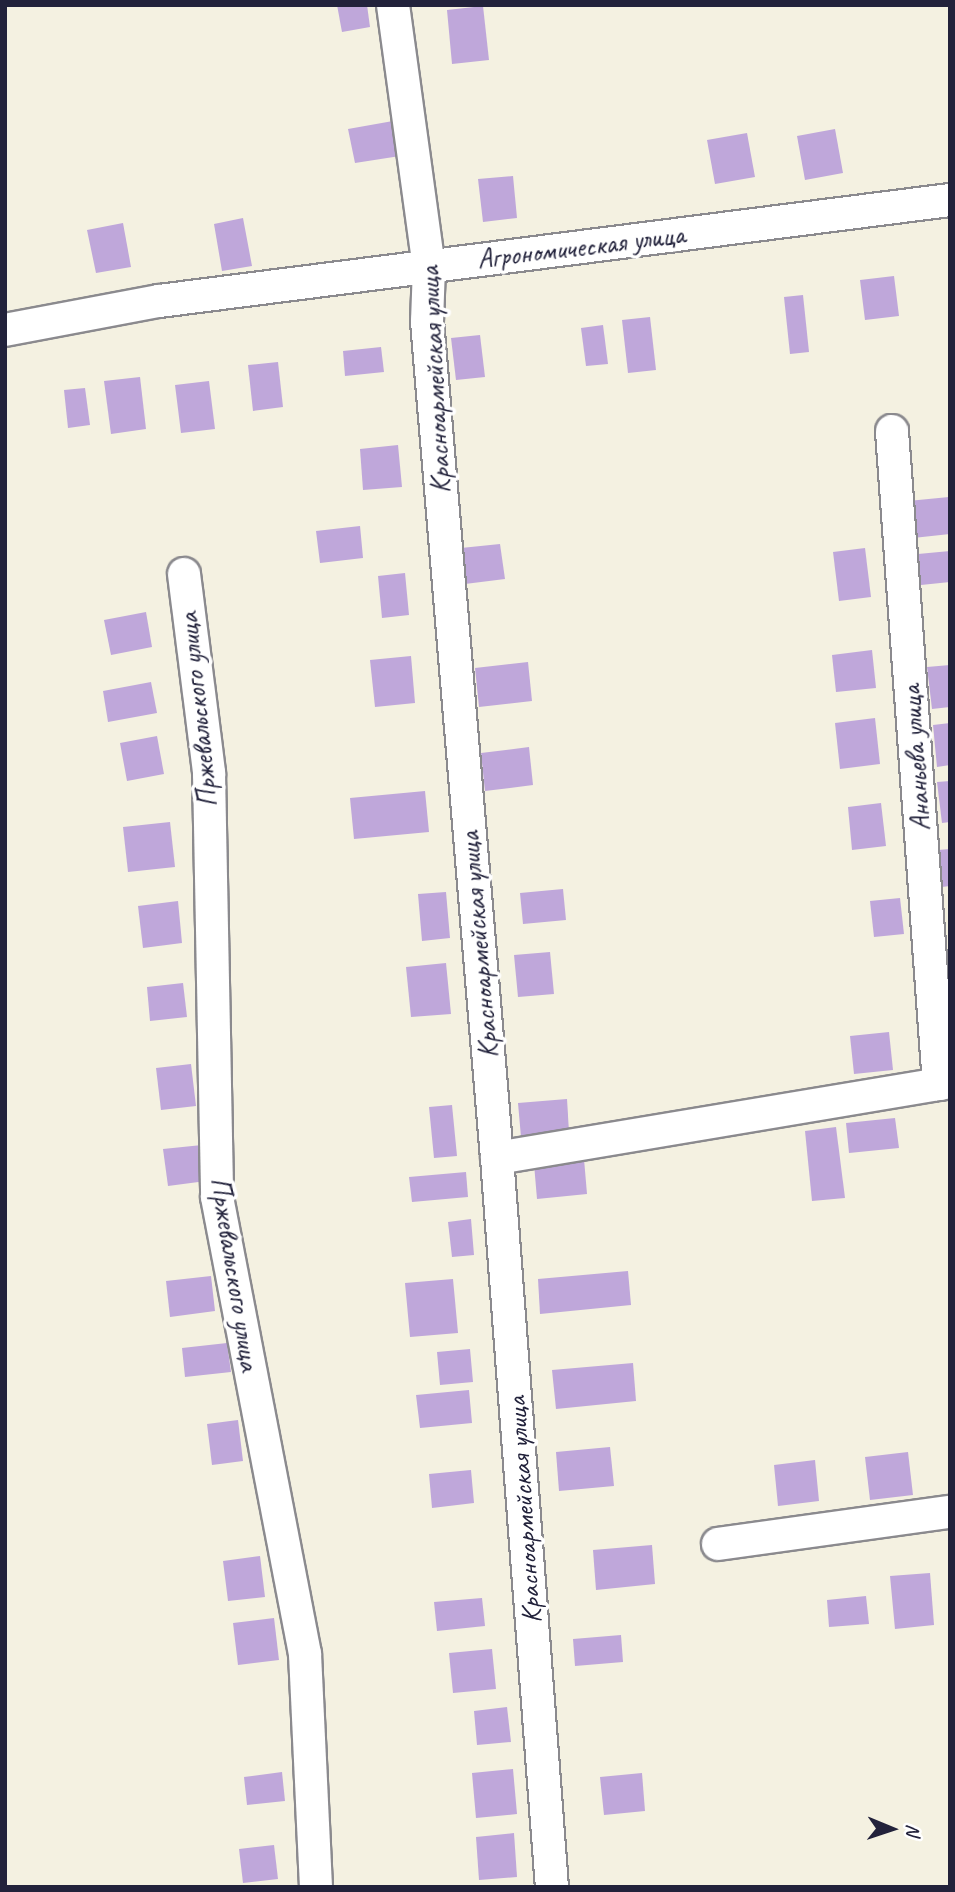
<!DOCTYPE html>
<html>
<head>
<meta charset="utf-8">
<style>
	body { margin:0 }
	#map { position:relative; width:955px; height:1892px; overflow:hidden; background:#f4f1e1; font-family:Caveat,sans-serif }
	div>[style] { position:absolute }
	[style*='--x'] { left:calc(var(--x)*1px); top:calc(var(--y)*1px); width:calc(var(--w)*1px); rotate:calc(var(--a)*1deg) }
	.building>* { inset:0; background:#bfa7da }
	.roads { filter:drop-shadow(2px 0 #8b8a8e) drop-shadow(-2px 0 #8b8a8e) drop-shadow(0 2px #8b8a8e) drop-shadow(0 -2px #8b8a8e) }
	.minor>* { height:32px; margin:-16px; padding:0 16px; transform-origin:16px; border-radius:16px; background:#fff }
	span { translate:-50% -50%; white-space:nowrap; text-align:center; line-height:1.15; -webkit-text-stroke:7px #fff; paint-order:stroke }
	.street-label { font-size:28px; color:#22223b }
	.frame { position:absolute; inset:0; border:7px solid #22223b; pointer-events:none }
	.north { position:absolute; left:857px; top:1794px; width:70px; height:70px; -webkit-text-stroke:5px #fff; paint-order:stroke; rotate:92deg; font-size:19px; font-weight:700; line-height:28px; text-align:center; color:#22223b }
	.north::after { content:''; display:block; margin:auto; width:24px; height:32px; background:#22223b; clip-path:polygon(50% 0,100% 100%,50% 72%,0 100%) }
</style>
</head>
<body>
<div id="map">
	<div class="building">
		<div style="clip-path:polygon(337px 5px,367px 5px,370px 27px,342px 32px)"></div>
		<div style="clip-path:polygon(483px 6px,489px 60px,452px 64px,447px 10px)"></div>
		<div style="clip-path:polygon(393px 121px,400px 156px,355px 163px,348px 129px)"></div>
		<div style="clip-path:polygon(835px 129px,843px 173px,805px 180px,797px 136px)"></div>
		<div style="clip-path:polygon(747px 133px,755px 177px,715px 184px,707px 140px)"></div>
		<div style="clip-path:polygon(513px 176px,517px 218px,483px 222px,478px 179px)"></div>
		<div style="clip-path:polygon(243px 218px,252px 266px,222px 271px,214px 224px)"></div>
		<div style="clip-path:polygon(123px 223px,131px 267px,96px 273px,87px 230px)"></div>
		<div style="clip-path:polygon(894px 276px,899px 316px,865px 320px,860px 280px)"></div>
		<div style="clip-path:polygon(803px 295px,809px 352px,790px 354px,784px 297px)"></div>
		<div style="clip-path:polygon(650px 317px,656px 370px,628px 373px,622px 320px)"></div>
		<div style="clip-path:polygon(603px 325px,608px 364px,586px 366px,581px 328px)"></div>
		<div style="clip-path:polygon(480px 335px,485px 377px,456px 380px,451px 338px)"></div>
		<div style="clip-path:polygon(381px 347px,384px 372px,345px 376px,343px 351px)"></div>
		<div style="clip-path:polygon(278px 362px,283px 407px,253px 411px,248px 365px)"></div>
		<div style="clip-path:polygon(140px 377px,146px 429px,111px 434px,104px 381px)"></div>
		<div style="clip-path:polygon(209px 381px,215px 429px,181px 433px,175px 385px)"></div>
		<div style="clip-path:polygon(85px 388px,90px 425px,68px 428px,64px 390px)"></div>
		<div style="clip-path:polygon(398px 445px,402px 487px,363px 490px,360px 449px)"></div>
		<div style="clip-path:polygon(949px 497px,950px 534px,913px 538px,908px 501px)"></div>
		<div style="clip-path:polygon(360px 526px,363px 558px,320px 563px,316px 531px)"></div>
		<div style="clip-path:polygon(500px 544px,505px 579px,465px 584px,461px 548px)"></div>
		<div style="clip-path:polygon(865px 548px,871px 597px,839px 601px,833px 552px)"></div>
		<div style="clip-path:polygon(950px 551px,950px 582px,921px 585px,918px 554px)"></div>
		<div style="clip-path:polygon(405px 573px,409px 615px,382px 618px,378px 576px)"></div>
		<div style="clip-path:polygon(146px 612px,152px 647px,111px 655px,104px 620px)"></div>
		<div style="clip-path:polygon(872px 650px,876px 688px,836px 692px,832px 655px)"></div>
		<div style="clip-path:polygon(411px 656px,415px 703px,375px 707px,370px 660px)"></div>
		<div style="clip-path:polygon(528px 662px,532px 701px,479px 707px,475px 668px)"></div>
		<div style="clip-path:polygon(950px 665px,950px 707px,932px 709px,927px 667px)"></div>
		<div style="clip-path:polygon(151px 682px,157px 713px,108px 722px,103px 691px)"></div>
		<div style="clip-path:polygon(875px 718px,880px 764px,840px 769px,835px 723px)"></div>
		<div style="clip-path:polygon(950px 723px,950px 765px,937px 767px,933px 725px)"></div>
		<div style="clip-path:polygon(157px 736px,164px 774px,127px 781px,120px 743px)"></div>
		<div style="clip-path:polygon(529px 747px,533px 785px,485px 791px,481px 753px)"></div>
		<div style="clip-path:polygon(950px 781px,950px 822px,942px 823px,937px 782px)"></div>
		<div style="clip-path:polygon(425px 791px,429px 832px,354px 839px,350px 798px)"></div>
		<div style="clip-path:polygon(881px 803px,886px 846px,852px 850px,848px 807px)"></div>
		<div style="clip-path:polygon(170px 822px,175px 867px,128px 872px,123px 827px)"></div>
		<div style="clip-path:polygon(950px 849px,950px 886px,942px 887px,938px 850px)"></div>
		<div style="clip-path:polygon(563px 889px,566px 920px,523px 924px,520px 893px)"></div>
		<div style="clip-path:polygon(446px 892px,450px 938px,422px 941px,418px 894px)"></div>
		<div style="clip-path:polygon(900px 898px,904px 934px,874px 937px,870px 901px)"></div>
		<div style="clip-path:polygon(178px 901px,182px 943px,143px 948px,138px 906px)"></div>
		<div style="clip-path:polygon(550px 952px,554px 994px,518px 997px,514px 955px)"></div>
		<div style="clip-path:polygon(446px 963px,451px 1014px,411px 1017px,406px 967px)"></div>
		<div style="clip-path:polygon(183px 983px,187px 1017px,150px 1021px,147px 987px)"></div>
		<div style="clip-path:polygon(889px 1032px,893px 1070px,854px 1074px,850px 1036px)"></div>
		<div style="clip-path:polygon(191px 1064px,196px 1106px,161px 1110px,156px 1068px)"></div>
		<div style="clip-path:polygon(567px 1099px,569px 1132px,521px 1137px,518px 1103px)"></div>
		<div style="clip-path:polygon(452px 1105px,457px 1156px,434px 1158px,429px 1107px)"></div>
		<div style="clip-path:polygon(895px 1118px,899px 1148px,849px 1153px,846px 1123px)"></div>
		<div style="clip-path:polygon(836px 1127px,845px 1198px,812px 1201px,805px 1131px)"></div>
		<div style="clip-path:polygon(202px 1145px,206px 1181px,168px 1186px,163px 1149px)"></div>
		<div style="clip-path:polygon(584px 1159px,587px 1194px,537px 1199px,534px 1164px)"></div>
		<div style="clip-path:polygon(466px 1172px,468px 1197px,412px 1202px,409px 1177px)"></div>
		<div style="clip-path:polygon(471px 1219px,474px 1255px,452px 1257px,448px 1222px)"></div>
		<div style="clip-path:polygon(628px 1271px,631px 1305px,540px 1314px,538px 1279px)"></div>
		<div style="clip-path:polygon(211px 1276px,215px 1311px,170px 1317px,166px 1281px)"></div>
		<div style="clip-path:polygon(453px 1279px,458px 1333px,410px 1337px,405px 1283px)"></div>
		<div style="clip-path:polygon(227px 1343px,231px 1372px,185px 1377px,182px 1348px)"></div>
		<div style="clip-path:polygon(470px 1349px,473px 1382px,440px 1385px,437px 1352px)"></div>
		<div style="clip-path:polygon(633px 1363px,636px 1401px,556px 1409px,552px 1370px)"></div>
		<div style="clip-path:polygon(469px 1390px,472px 1423px,420px 1428px,416px 1395px)"></div>
		<div style="clip-path:polygon(238px 1420px,243px 1461px,212px 1465px,207px 1424px)"></div>
		<div style="clip-path:polygon(610px 1447px,614px 1486px,559px 1491px,556px 1452px)"></div>
		<div style="clip-path:polygon(908px 1452px,913px 1495px,870px 1500px,865px 1457px)"></div>
		<div style="clip-path:polygon(815px 1460px,819px 1501px,778px 1506px,774px 1465px)"></div>
		<div style="clip-path:polygon(471px 1470px,474px 1503px,432px 1508px,429px 1474px)"></div>
		<div style="clip-path:polygon(652px 1545px,655px 1584px,596px 1590px,593px 1550px)"></div>
		<div style="clip-path:polygon(260px 1556px,265px 1597px,228px 1601px,223px 1561px)"></div>
		<div style="clip-path:polygon(930px 1573px,934px 1625px,895px 1629px,890px 1576px)"></div>
		<div style="clip-path:polygon(866px 1596px,869px 1624px,829px 1627px,827px 1600px)"></div>
		<div style="clip-path:polygon(482px 1598px,485px 1626px,437px 1631px,434px 1602px)"></div>
		<div style="clip-path:polygon(274px 1618px,279px 1660px,238px 1665px,233px 1623px)"></div>
		<div style="clip-path:polygon(621px 1635px,623px 1662px,575px 1666px,573px 1639px)"></div>
		<div style="clip-path:polygon(492px 1649px,496px 1689px,453px 1693px,449px 1653px)"></div>
		<div style="clip-path:polygon(507px 1707px,511px 1742px,477px 1745px,474px 1711px)"></div>
		<div style="clip-path:polygon(513px 1769px,517px 1814px,476px 1818px,472px 1773px)"></div>
		<div style="clip-path:polygon(282px 1772px,285px 1801px,247px 1805px,244px 1777px)"></div>
		<div style="clip-path:polygon(642px 1773px,645px 1811px,604px 1815px,600px 1777px)"></div>
		<div style="clip-path:polygon(514px 1833px,517px 1877px,479px 1880px,476px 1837px)"></div>
		<div style="clip-path:polygon(274px 1845px,278px 1879px,243px 1883px,239px 1849px)"></div>
	</div>
	<div class="roads">
		<div class="minor">
			<div style="--x:393;--y:5;--w:264;--a:82.2"></div>
			<div style="--x:429;--y:267;--w:54;--a:92.1"></div>
			<div style="--x:427;--y:321;--w:840;--a:85.22"></div>
			<div style="--x:497;--y:1158;--w:731;--a:85.69"></div>
			<div style="--x:5;--y:330;--w:157;--a:-10.7"></div>
			<div style="--x:159;--y:301;--w:797;--a:-7.28"></div>
			<div style="--x:892;--y:431;--w:655;--a:85.88"></div>
			<div style="--x:184;--y:574;--w:201;--a:82.8"></div>
			<div style="--x:209;--y:773;--w:424;--a:88.9"></div>
			<div style="--x:217;--y:1197;--w:465;--a:79.1"></div>
			<div style="--x:305;--y:1654;--w:233;--a:87.3"></div>
			<div style="--x:497;--y:1158;--w:459;--a:-9.5"></div>
			<div style="--x:718;--y:1544;--w:234;--a:-7.9"></div>
		</div>
	</div>
	<div class="street-label">
		<span style="left:581px;top:247px;rotate:-7deg">Агрономическая улица</span>
		<span style="left:435px;top:380px;rotate:-93deg">Красноармейская улица</span>
		<span style="left:198px;top:710px;rotate:-96deg">Пржевальского улица</span>
		<span style="left:916px;top:758px;rotate:-94deg">Ананьева улица</span>
		<span style="left:479px;top:945px;rotate:-95deg">Красноармейская улица</span>
		<span style="left:235px;top:1274px;rotate:81deg">Пржевальского улица</span>
		<span style="left:524px;top:1510px;rotate:-94deg">Красноармейская улица</span>
	</div>
	<div class="frame"></div>
	<div class="north">N</div>
</div>
</body>
</html>
